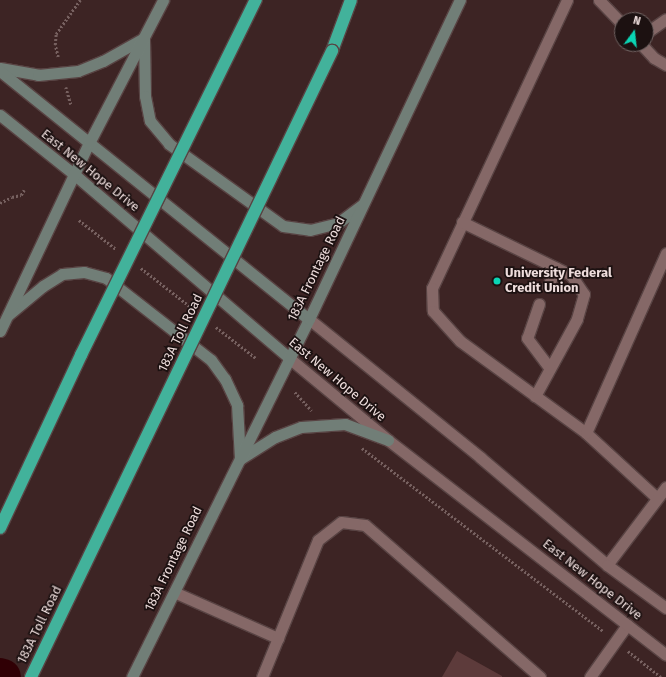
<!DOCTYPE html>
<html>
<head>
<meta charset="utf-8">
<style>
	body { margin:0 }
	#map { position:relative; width:666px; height:677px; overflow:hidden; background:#3d2424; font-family:"Fira Sans",sans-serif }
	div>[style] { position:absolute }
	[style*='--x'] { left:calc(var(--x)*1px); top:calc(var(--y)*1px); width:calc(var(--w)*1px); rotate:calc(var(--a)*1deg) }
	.green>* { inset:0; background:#5d3b3b }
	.river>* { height:36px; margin:-18px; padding:0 18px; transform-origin:18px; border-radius:18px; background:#300005 }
	.path>* { height:2.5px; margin-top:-1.25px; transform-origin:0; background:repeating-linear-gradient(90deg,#776160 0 2px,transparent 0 4px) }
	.roads { filter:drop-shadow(1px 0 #584343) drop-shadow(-1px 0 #584343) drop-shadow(0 1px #584343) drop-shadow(0 -1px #584343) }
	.service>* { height:11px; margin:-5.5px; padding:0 5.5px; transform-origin:5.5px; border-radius:5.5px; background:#856867 }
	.tertiary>* { height:11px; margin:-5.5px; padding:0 5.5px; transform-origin:5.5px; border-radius:5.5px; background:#856867 }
	.secondary>* { height:11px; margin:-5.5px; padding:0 5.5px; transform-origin:5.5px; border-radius:5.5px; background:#717e77 }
	.motorway>* { height:12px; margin:-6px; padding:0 6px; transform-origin:6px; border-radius:6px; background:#42b29b }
	.bridges { filter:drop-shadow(1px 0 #584343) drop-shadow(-1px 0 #584343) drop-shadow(0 1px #584343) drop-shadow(0 -1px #584343) }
	.motorway-bridge>* { height:12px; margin:-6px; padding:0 6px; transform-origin:6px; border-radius:6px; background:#42b29b }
	.dots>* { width:11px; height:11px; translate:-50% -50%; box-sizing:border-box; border:2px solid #1c1111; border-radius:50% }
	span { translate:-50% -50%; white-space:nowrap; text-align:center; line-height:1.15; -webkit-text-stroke:3.5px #1c1111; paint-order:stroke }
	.street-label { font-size:13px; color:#eedddc }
	.poi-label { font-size:13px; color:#eedddc; font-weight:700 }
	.left { translate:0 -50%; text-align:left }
	.north { position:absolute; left:614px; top:12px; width:40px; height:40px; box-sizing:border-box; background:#1c1111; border:1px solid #706362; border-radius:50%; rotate:15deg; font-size:11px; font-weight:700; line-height:16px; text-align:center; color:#eedddc }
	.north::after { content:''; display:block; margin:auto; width:14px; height:18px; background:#0ad5b5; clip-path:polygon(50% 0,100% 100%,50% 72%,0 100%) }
</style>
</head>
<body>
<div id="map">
	<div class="green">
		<div style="clip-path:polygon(457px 651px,502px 676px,502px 677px,442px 677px)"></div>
	</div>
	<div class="river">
		<div style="--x:0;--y:676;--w:3;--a:18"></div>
	</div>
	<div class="path">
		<div style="--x:58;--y:57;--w:12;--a:-104"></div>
		<div style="--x:55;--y:45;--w:11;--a:-85"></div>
		<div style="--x:56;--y:34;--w:42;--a:-54.8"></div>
		<div style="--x:66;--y:87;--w:18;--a:74"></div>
		<div style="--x:0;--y:203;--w:13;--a:-27"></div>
		<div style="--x:12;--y:197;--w:9;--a:-13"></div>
		<div style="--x:21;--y:195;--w:6;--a:-59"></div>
		<div style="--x:79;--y:220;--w:47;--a:38.1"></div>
		<div style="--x:141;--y:268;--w:65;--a:38.1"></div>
		<div style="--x:216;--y:327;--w:51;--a:37.8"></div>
		<div style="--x:295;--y:392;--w:25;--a:48"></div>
		<div style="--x:362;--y:448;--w:303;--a:37.2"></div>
		<div style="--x:628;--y:651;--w:42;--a:38.2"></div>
	</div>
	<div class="roads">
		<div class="service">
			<div style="--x:567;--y:0;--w:318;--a:115.1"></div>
			<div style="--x:432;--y:288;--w:23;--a:88"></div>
			<div style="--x:433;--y:311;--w:40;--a:48"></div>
			<div style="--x:460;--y:341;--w:156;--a:36.1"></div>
			<div style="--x:599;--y:0;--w:33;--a:46"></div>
			<div style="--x:646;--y:33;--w:24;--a:-35"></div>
			<div style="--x:641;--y:44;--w:19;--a:47"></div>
			<div style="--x:654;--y:58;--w:14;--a:30"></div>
			<div style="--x:462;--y:222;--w:121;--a:25.9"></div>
			<div style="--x:571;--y:275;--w:23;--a:56"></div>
			<div style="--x:584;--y:294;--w:26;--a:106"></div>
			<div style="--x:577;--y:319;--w:88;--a:118.6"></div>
			<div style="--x:548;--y:286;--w:20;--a:-66"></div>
			<div style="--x:539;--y:304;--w:36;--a:109"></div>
			<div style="--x:527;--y:338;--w:38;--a:53"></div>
			<div style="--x:657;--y:498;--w:96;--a:-137.5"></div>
			<div style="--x:586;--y:433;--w:197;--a:-66"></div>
			<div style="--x:607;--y:565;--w:98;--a:-52.9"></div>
			<div style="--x:174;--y:592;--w:114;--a:23.9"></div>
			<div style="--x:262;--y:677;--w:148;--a:-67.8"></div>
			<div style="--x:318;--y:540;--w:29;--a:-38"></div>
			<div style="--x:341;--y:522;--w:24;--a:7"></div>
			<div style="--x:365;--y:525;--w:232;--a:41"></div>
			<div style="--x:590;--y:677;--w:64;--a:-54.6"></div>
		</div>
		<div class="tertiary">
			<div style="--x:309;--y:319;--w:221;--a:38.9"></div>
			<div style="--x:481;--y:458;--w:165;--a:40.3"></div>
			<div style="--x:607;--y:565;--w:73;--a:36.1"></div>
			<div style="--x:289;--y:358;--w:129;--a:39.6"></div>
			<div style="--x:388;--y:440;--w:351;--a:37.7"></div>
		</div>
		<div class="secondary">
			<div style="--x:0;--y:68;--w:39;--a:10"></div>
			<div style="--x:38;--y:75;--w:40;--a:-5.7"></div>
			<div style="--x:78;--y:71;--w:27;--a:-22"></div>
			<div style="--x:103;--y:61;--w:47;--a:-29.3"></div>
			<div style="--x:144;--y:38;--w:58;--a:89"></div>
			<div style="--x:145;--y:96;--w:25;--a:79"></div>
			<div style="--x:150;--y:121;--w:30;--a:50"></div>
			<div style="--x:169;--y:144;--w:140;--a:35.7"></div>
			<div style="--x:283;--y:226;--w:27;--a:8"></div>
			<div style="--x:310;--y:230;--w:29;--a:-14"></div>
			<div style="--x:338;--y:223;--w:31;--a:-37"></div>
			<div style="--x:0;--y:71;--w:396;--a:38.8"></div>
			<div style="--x:0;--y:115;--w:96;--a:38.7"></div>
			<div style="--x:75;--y:175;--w:282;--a:40.5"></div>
			<div style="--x:8;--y:315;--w:45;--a:-39.6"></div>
			<div style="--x:43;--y:286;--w:22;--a:-32"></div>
			<div style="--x:62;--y:274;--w:22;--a:-5"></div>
			<div style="--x:84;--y:272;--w:23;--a:15"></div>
			<div style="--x:106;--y:278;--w:133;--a:38"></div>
			<div style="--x:211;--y:360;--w:24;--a:54"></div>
			<div style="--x:225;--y:379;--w:29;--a:65"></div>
			<div style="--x:237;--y:405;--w:54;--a:86.8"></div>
			<div style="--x:240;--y:459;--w:41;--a:-32.2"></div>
			<div style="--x:275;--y:437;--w:28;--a:-21"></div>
			<div style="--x:301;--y:427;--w:44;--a:-3.9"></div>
			<div style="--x:345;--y:424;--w:46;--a:20.4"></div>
			<div style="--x:0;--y:331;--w:208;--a:-64.7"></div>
			<div style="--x:89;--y:143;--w:161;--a:-62.6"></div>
			<div style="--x:132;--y:677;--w:399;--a:-63.7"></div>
			<div style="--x:309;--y:319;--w:353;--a:-64.7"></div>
		</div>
		<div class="motorway">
			<div style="--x:332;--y:51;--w:54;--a:-69.6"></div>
		</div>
	</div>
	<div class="bridges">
		<div class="motorway-bridge">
			<div style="--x:0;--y:528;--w:191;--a:-64.9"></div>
			<div style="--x:81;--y:355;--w:396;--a:-63.8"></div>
			<div style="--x:31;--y:677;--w:695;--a:-64.32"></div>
		</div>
	</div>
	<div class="dots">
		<div style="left:497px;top:281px;background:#0ad5b5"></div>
	</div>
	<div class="street-label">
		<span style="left:90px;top:171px;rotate:39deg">East New Hope Drive</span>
		<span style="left:317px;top:269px;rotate:-64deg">183A Frontage Road</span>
		<span style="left:181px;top:333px;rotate:-64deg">183A Toll Road</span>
		<span style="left:337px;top:380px;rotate:40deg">East New Hope Drive</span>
		<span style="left:174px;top:559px;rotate:-64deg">183A Frontage Road</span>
		<span style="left:592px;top:580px;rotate:38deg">East New Hope Drive</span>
		<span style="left:40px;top:625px;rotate:-64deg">183A Toll Road</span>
	</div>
	<div class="poi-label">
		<span class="left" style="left:505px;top:281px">University Federal<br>Credit Union</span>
	</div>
	<div class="north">N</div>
</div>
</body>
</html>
